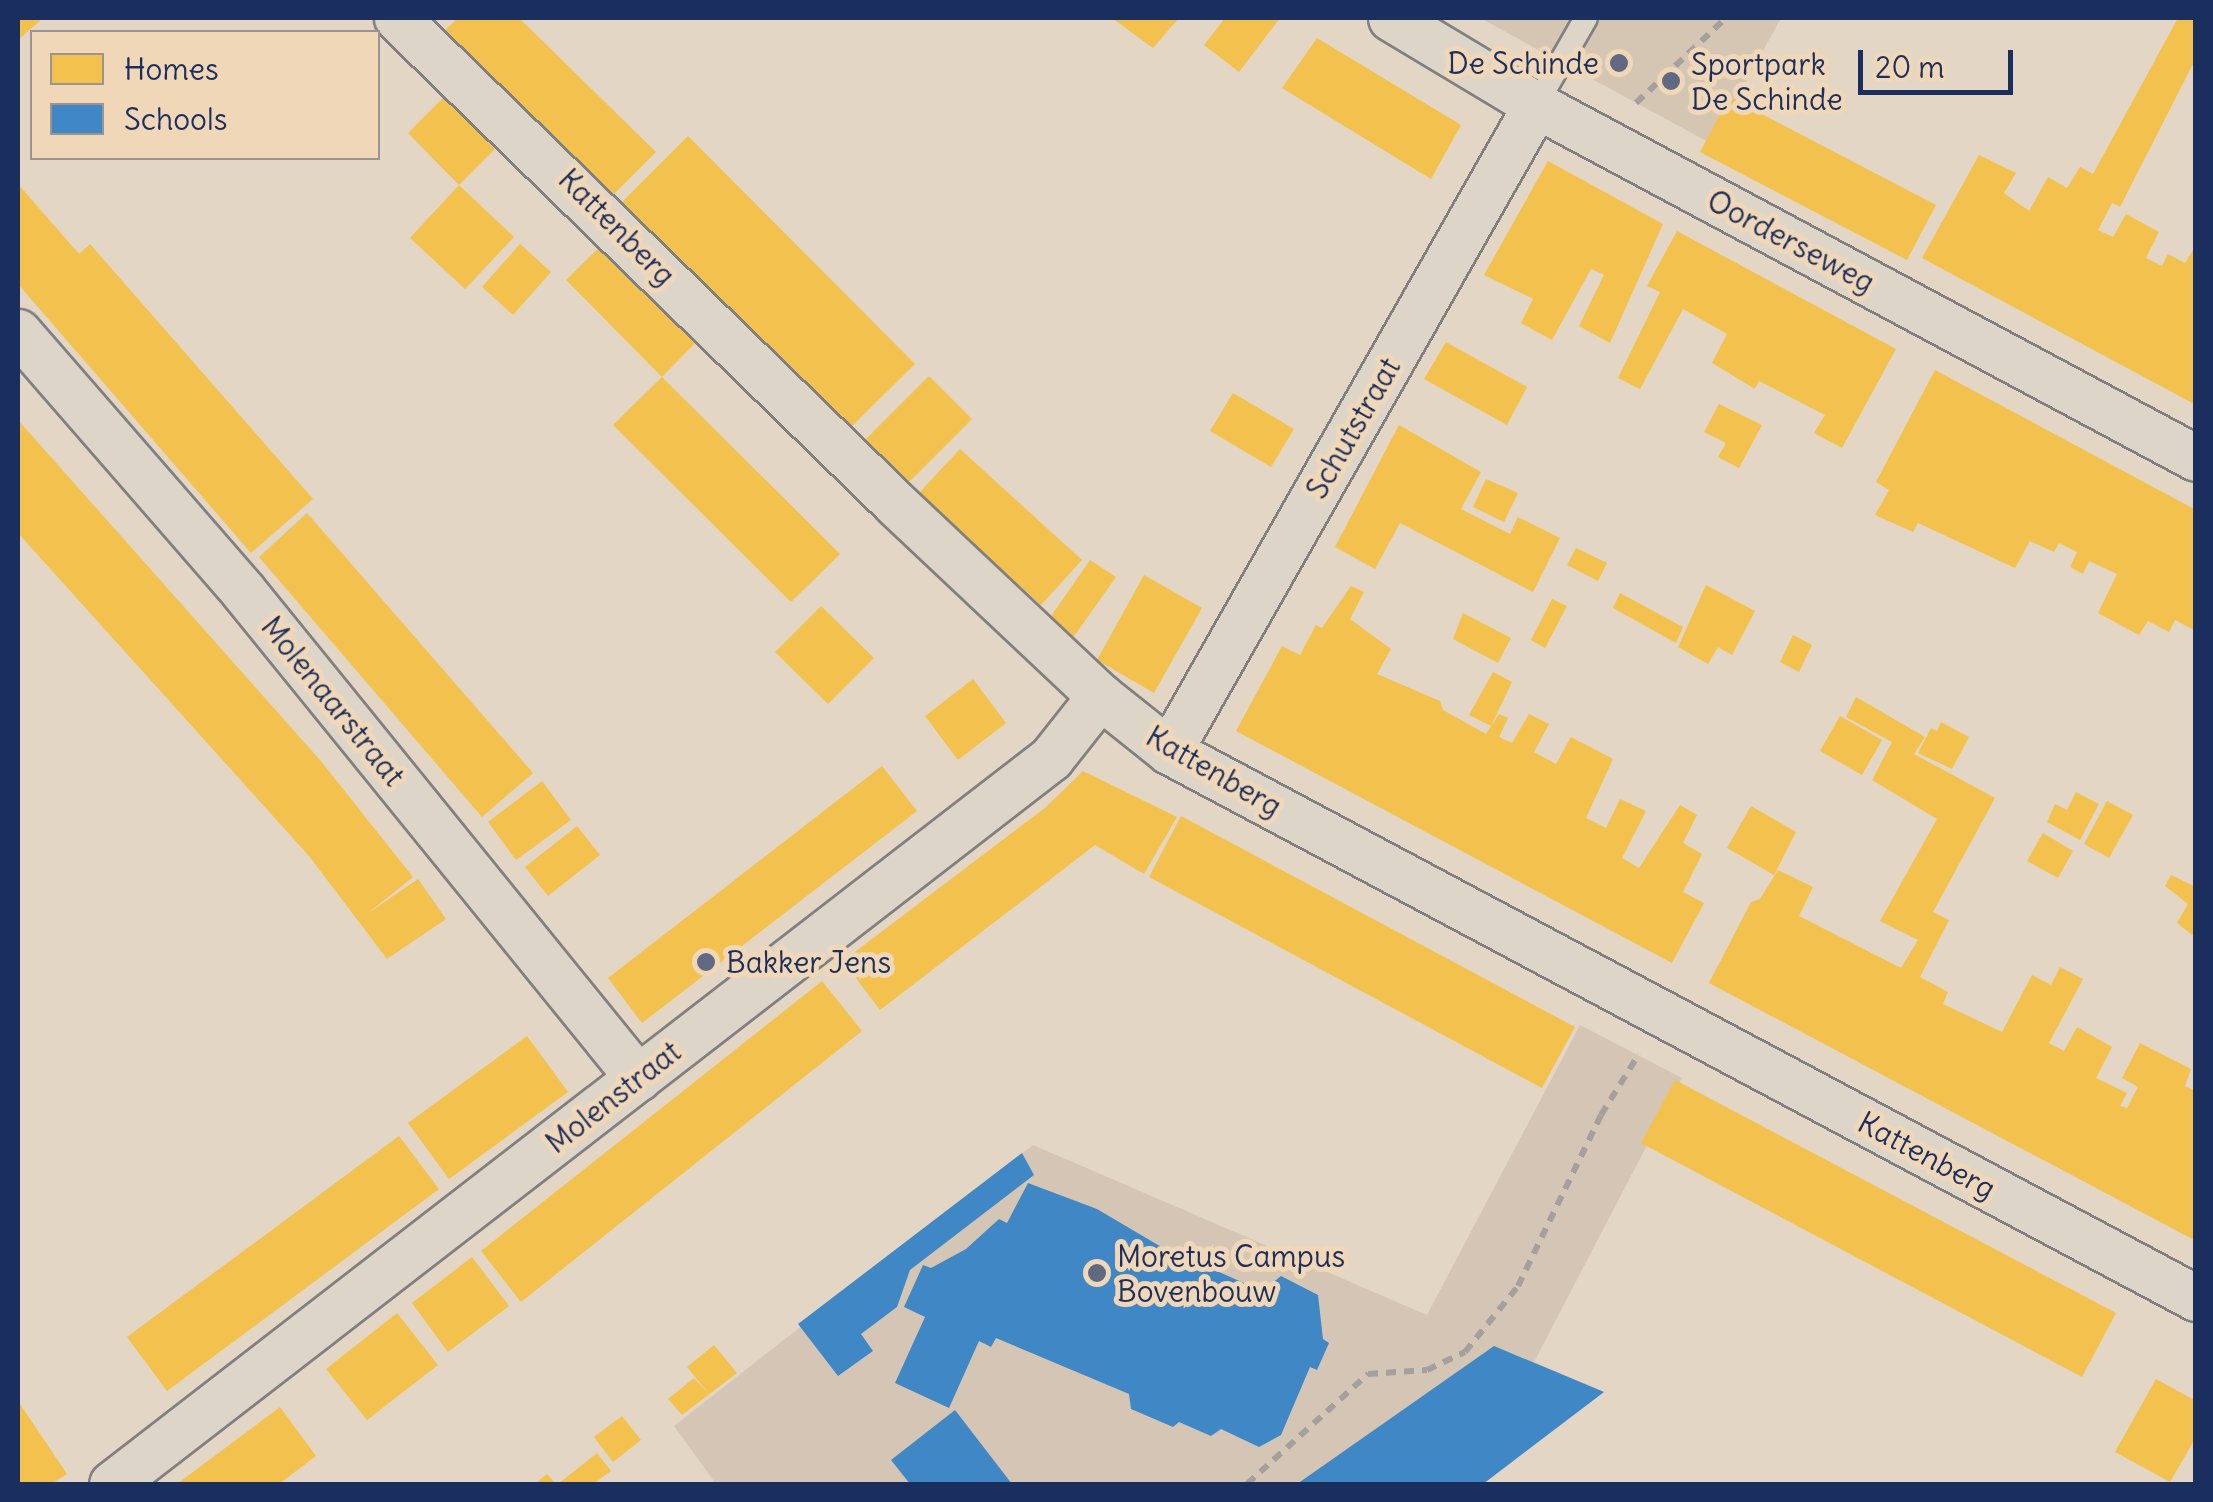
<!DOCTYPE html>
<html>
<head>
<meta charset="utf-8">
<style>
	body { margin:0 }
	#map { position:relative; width:2213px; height:1502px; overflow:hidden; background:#e3d6c4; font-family:Delius,sans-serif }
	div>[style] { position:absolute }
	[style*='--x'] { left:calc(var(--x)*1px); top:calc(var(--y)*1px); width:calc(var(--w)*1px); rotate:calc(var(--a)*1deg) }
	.built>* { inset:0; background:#d5c5b4 }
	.green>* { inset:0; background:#d5c6b4 }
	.homes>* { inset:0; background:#f2c14e }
	.schools>* { inset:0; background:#3f88c5 }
	.path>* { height:6px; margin-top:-3px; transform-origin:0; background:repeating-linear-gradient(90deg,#a3a09d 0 10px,transparent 0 18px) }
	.roads { filter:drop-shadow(2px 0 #817f80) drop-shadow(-2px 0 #817f80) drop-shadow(0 2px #817f80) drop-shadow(0 -2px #817f80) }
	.lane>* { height:22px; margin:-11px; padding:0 11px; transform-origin:11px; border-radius:11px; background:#ded5c9 }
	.street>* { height:45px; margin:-22.5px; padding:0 22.5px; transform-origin:22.5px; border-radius:22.5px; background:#ded5c9 }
	.dots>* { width:28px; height:28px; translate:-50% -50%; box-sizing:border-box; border:5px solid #f0d7b7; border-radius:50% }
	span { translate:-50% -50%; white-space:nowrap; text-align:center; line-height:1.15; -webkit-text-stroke:10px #f0d7b7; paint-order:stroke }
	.poi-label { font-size:30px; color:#1b2f5e }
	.right { translate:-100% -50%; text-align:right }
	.left { translate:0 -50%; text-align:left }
	.street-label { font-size:30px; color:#1b2f5e }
	.frame { position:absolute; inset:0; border:20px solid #1b2f5e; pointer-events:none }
	.legend { position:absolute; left:30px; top:30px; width:350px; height:130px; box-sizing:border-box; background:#f0d7b7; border:2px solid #9b9493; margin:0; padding:12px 18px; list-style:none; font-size:30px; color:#1b2f5e }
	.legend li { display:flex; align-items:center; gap:20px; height:50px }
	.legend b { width:50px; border:2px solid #9b9493 }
	.scale { position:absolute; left:1858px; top:50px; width:155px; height:45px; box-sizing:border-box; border:5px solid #1b2f5e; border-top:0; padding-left:12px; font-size:30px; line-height:35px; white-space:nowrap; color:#1b2f5e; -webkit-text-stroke:8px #f0d7b7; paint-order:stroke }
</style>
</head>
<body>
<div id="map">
	<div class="built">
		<div style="clip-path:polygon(1580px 1025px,1682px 1078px,1534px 1362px,1604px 1392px,1483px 1484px,716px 1484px,674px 1426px,1033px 1145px,1427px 1315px)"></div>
	</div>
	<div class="green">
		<div style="clip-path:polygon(1480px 18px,1781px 18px,1712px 144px)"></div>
	</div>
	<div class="homes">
		<div style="clip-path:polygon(18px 18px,43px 18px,18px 40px)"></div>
		<div style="clip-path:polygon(458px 18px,519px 18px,656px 152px,609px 199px,441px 34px)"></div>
		<div style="clip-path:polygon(1112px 18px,1179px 18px,1153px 48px)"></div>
		<div style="clip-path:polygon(1225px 18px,1280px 18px,1239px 72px,1204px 45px)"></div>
		<div style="clip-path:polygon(2178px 18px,2196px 18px,2196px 58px,2120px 207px,2112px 203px,2098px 230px,2113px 237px,2126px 214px,2159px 232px,2146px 258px,2162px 266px,2168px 254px,2185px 263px,2196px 245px,2196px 405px,1922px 258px,1979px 155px,2016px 173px,2004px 193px,2029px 211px,2048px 177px,2067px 188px,2080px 167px,2093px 174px)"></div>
		<div style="clip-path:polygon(1317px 38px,1461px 125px,1431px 179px,1282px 88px)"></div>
		<div style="clip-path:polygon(444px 97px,495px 149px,459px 185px,514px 237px,465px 289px,410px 238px,459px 185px,408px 133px)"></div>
		<div style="clip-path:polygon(1729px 97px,1936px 205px,1907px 260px,1700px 152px)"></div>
		<div style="clip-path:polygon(688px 136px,915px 364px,844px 434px,618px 206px)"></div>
		<div style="clip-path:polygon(1548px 161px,1663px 224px,1610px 343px,1579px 326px,1604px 275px,1591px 269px,1552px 340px,1521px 323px,1533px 299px,1484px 275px)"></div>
		<div style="clip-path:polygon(18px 184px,79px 254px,90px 244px,313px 499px,251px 553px,18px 284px)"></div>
		<div style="clip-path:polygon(1677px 231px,1896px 349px,1842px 448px,1814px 433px,1825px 415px,1759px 381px,1755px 389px,1712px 363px,1727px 334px,1683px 309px,1640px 389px,1618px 378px,1660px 292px,1647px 286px)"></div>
		<div style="clip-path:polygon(608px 239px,703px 335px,662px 377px,840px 554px,791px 602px,613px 425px,662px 377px,566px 280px)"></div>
		<div style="clip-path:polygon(520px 244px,551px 272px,513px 315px,482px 287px)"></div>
		<div style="clip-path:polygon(1446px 342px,1527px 387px,1507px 425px,1424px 379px)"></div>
		<div style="clip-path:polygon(1935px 370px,2196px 510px,2196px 631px,2175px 620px,2169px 632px,2148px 621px,2139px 635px,2098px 613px,2117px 574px,2089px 561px,2083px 574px,2070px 567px,2077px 552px,2059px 543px,2054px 552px,2030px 541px,2015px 568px,1918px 523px,1913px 532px,1875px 515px,1889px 490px,1876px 482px)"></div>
		<div style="clip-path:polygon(929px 376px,972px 419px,906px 485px,863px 442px)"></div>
		<div style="clip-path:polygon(1233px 393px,1294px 429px,1271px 467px,1210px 431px)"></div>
		<div style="clip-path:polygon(1719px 404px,1762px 425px,1739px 468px,1718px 457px,1726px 443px,1704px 432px)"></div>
		<div style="clip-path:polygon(18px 420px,320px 760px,413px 877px,367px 914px,418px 879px,446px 919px,387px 959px,309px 856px,18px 533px)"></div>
		<div style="clip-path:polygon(1399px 425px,1481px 472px,1461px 509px,1510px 534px,1518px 517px,1560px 538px,1533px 592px,1400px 523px,1375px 569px,1335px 547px)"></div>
		<div style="clip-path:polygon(960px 449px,1082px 560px,1041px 605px,918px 494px)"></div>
		<div style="clip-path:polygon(1486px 479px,1518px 493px,1504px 522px,1473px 507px)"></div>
		<div style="clip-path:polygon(307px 513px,533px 773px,482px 817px,259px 557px)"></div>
		<div style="clip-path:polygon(1576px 548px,1607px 563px,1598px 581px,1567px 565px)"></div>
		<div style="clip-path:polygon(1090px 560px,1116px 577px,1072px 639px,1047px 622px)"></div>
		<div style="clip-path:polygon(1144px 575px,1202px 608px,1154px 693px,1097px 660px)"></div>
		<div style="clip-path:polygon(1706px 585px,1755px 611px,1732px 655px,1718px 647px,1708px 664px,1678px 647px)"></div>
		<div style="clip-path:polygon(1351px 586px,1364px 592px,1350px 619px,1391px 649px,1377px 674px,1440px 701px,1443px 710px,1486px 734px,1499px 714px,1508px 718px,1499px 737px,1512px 743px,1529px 714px,1549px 724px,1534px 752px,1556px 764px,1571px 737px,1613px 759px,1586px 818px,1606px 828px,1620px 799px,1646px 811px,1622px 858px,1639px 868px,1680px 805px,1697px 815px,1683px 843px,1702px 854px,1683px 892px,1704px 903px,1672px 963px,1236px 731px,1282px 646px,1300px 655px,1316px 625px,1322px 628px)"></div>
		<div style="clip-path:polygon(1620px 593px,1683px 627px,1676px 643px,1613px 608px)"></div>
		<div style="clip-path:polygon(1552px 599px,1567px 606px,1545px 648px,1531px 640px)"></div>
		<div style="clip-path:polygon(821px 606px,874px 658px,828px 704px,775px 652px)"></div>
		<div style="clip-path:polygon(1463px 613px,1511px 638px,1498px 663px,1453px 639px)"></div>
		<div style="clip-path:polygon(1793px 635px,1812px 645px,1799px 672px,1780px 662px)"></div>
		<div style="clip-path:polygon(1493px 672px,1512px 682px,1491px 726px,1469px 715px)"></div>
		<div style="clip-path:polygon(973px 679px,1006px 723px,958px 760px,925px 716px)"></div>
		<div style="clip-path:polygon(1856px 697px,1925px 737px,1914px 754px,1995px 798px,1933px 912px,1949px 920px,1920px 977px,1948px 992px,1943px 1004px,2002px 1032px,2032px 975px,2051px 985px,2060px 967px,2083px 979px,2049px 1043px,2064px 1051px,2077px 1027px,2112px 1047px,2096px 1078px,2127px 1093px,2120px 1106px,2127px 1108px,2138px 1087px,2122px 1078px,2140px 1043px,2191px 1069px,2185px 1086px,2196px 1091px,2196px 1241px,1709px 983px,1751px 902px,1760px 899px,1778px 870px,1813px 887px,1799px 916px,1901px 968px,1918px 940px,1880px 921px,1937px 819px,1872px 780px,1892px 742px,1846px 717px)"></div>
		<div style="clip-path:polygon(1840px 716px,1882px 740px,1862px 775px,1820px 751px)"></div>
		<div style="clip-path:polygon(1941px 722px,1969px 737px,1952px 769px,1918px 753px,1931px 728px,1937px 731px)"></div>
		<div style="clip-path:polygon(882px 766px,917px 811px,642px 1023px,608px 978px)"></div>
		<div style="clip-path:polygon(1083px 771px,1177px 817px,1144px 874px,1095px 845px,880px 1010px,843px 961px,1046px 807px)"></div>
		<div style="clip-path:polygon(542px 781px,571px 820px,516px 860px,488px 822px)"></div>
		<div style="clip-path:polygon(2076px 792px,2099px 804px,2080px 840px,2047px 822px,2055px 804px,2067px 810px)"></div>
		<div style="clip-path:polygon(2107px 801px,2133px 815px,2109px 858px,2084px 844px)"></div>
		<div style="clip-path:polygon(1751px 806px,1796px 832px,1774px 875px,1727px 848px)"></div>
		<div style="clip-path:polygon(1181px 816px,1575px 1027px,1542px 1088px,1149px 877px)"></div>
		<div style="clip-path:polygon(577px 826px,600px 855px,548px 896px,525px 867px)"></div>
		<div style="clip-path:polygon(2043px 833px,2073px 851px,2058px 878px,2027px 861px)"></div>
		<div style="clip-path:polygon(2171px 875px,2196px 887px,2196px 938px,2177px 923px,2188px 904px,2165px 886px)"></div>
		<div style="clip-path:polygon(822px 981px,862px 1031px,521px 1302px,481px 1251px)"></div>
		<div style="clip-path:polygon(527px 1036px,568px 1092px,449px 1179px,408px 1123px)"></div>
		<div style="clip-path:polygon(1675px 1080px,2116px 1313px,2082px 1377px,1641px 1143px)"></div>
		<div style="clip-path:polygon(399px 1136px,439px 1189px,167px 1391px,127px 1337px)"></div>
		<div style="clip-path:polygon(472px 1257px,509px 1306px,448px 1352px,412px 1303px)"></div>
		<div style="clip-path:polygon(397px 1313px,438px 1365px,367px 1420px,326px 1369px)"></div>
		<div style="clip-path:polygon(714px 1345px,737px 1373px,682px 1415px,668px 1399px,694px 1378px,709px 1394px,687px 1367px)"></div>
		<div style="clip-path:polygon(2156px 1379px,2196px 1401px,2196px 1437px,2170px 1482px,2115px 1452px)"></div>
		<div style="clip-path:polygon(18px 1401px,67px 1474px,51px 1484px,18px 1484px)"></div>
		<div style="clip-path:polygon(280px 1407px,316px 1456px,279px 1484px,177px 1484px)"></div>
		<div style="clip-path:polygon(622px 1416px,641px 1440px,613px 1462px,594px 1437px)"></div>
		<div style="clip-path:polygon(597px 1453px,611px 1471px,593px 1484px,558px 1484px)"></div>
		<div style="clip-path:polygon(547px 1474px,556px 1484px,535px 1484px)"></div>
	</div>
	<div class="schools">
		<div style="clip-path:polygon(1022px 1153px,1034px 1175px,910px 1270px,897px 1307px,861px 1334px,873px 1351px,838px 1376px,798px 1324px)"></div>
		<div style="clip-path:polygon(1028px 1183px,1097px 1209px,1158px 1245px,1262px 1291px,1281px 1276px,1318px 1295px,1323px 1339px,1329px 1343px,1317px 1370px,1310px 1367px,1281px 1435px,1259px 1447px,1221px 1429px,1211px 1436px,1179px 1422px,1173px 1427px,1131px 1409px,1129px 1394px,996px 1338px,991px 1347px,979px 1341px,949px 1408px,895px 1383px,925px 1317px,904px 1307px,923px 1265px,931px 1268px,966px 1249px,999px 1219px,1007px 1223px)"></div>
		<div style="clip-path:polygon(1494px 1346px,1604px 1392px,1483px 1484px,1297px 1484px)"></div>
		<div style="clip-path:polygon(955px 1410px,1012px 1484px,910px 1484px,891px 1460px)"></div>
	</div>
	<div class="path">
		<div style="--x:1636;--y:103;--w:124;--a:-43.4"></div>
		<div style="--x:1247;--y:1484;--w:164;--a:-42.3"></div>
		<div style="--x:1368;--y:1374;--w:59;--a:-3.9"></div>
		<div style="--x:1427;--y:1370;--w:42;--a:-25.3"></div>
		<div style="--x:1465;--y:1352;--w:85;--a:-51.2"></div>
		<div style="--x:1518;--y:1286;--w:190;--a:-64.1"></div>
		<div style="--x:1601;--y:1115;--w:72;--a:-58.1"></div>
	</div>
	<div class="roads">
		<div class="lane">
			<div style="--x:1536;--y:105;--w:100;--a:-60.1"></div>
		</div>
		<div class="street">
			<div style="--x:397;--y:18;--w:697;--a:44.24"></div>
			<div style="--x:896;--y:504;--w:280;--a:43.3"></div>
			<div style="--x:1100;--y:696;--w:88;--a:38.6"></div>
			<div style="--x:1169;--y:751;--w:1164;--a:28.04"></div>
			<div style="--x:1391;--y:18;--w:169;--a:31"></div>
			<div style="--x:1536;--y:105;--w:748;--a:28.14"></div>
			<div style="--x:18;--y:332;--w:343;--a:49"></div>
			<div style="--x:243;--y:591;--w:627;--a:50.95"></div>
			<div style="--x:1169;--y:751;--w:743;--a:-60.4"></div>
			<div style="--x:112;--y:1484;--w:1187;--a:-37.71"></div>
			<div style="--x:1051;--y:758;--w:79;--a:-51.7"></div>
		</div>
	</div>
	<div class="dots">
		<div style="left:1619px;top:63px;background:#616982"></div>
		<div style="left:1671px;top:81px;background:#616982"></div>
		<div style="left:706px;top:962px;background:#616982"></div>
		<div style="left:1097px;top:1273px;background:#616982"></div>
	</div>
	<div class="poi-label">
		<span class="right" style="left:1599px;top:63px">De Schinde</span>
		<span class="left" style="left:1691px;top:81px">Sportpark<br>De Schinde</span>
		<span class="left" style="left:726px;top:962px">Bakker Jens</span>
		<span class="left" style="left:1117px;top:1273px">Moretus Campus<br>Bovenbouw</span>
	</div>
	<div class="street-label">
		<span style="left:617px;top:227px;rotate:45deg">Kattenberg</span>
		<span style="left:1791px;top:241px;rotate:28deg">Oorderseweg</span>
		<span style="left:1353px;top:428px;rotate:-60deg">Schutstraat</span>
		<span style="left:333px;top:701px;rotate:51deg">Molenaarstraat</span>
		<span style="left:1214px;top:771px;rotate:30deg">Kattenberg</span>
		<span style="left:613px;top:1097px;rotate:-38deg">Molenstraat</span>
		<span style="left:1927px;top:1155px;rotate:28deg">Kattenberg</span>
	</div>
	<div class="frame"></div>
	<ul class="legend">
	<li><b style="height:28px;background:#f2c14e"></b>Homes</li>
	<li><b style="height:28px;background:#3f88c5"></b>Schools</li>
	</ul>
	<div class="scale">20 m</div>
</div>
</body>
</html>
